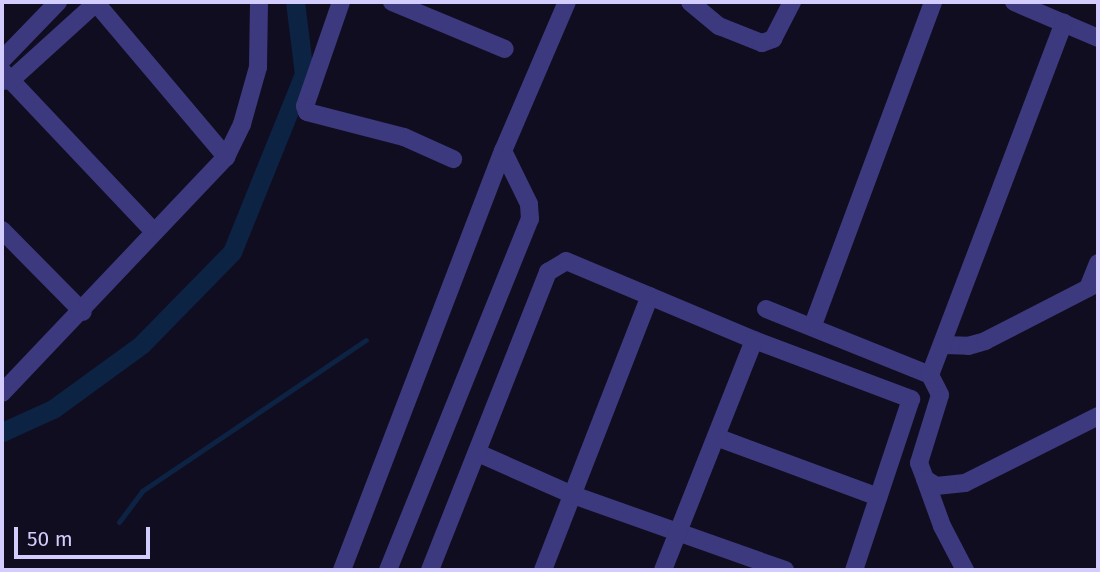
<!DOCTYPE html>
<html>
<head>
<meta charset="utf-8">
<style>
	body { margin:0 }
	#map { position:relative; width:1100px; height:572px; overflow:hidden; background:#100d20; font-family:"Fira Sans",sans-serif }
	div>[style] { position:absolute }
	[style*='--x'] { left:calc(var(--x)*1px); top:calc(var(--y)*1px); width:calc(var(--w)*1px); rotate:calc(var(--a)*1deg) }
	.stream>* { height:5px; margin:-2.5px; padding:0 2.5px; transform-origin:2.5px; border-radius:2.5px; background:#0d2344 }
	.canal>* { height:19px; margin:-9.5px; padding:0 9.5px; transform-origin:9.5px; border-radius:9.5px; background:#0d2344 }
	.minor>* { height:18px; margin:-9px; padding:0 9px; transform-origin:9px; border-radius:9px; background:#3c397e }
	span { translate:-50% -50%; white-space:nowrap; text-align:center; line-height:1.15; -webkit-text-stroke:6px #100d20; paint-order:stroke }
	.frame { position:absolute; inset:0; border:4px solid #d3cdfe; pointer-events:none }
	.scale { position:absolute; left:14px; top:527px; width:136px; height:32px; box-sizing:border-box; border:4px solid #d3cdfe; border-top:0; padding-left:9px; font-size:21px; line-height:24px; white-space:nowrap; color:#d3cdfe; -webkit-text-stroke:5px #100d20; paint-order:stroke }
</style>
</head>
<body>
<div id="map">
	<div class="stream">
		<div style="--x:119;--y:522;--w:39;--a:-53"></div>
		<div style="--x:142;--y:491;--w:270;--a:-34"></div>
	</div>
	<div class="canal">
		<div style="--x:2;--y:432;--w:56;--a:-24.3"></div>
		<div style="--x:53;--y:409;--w:109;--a:-36"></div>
		<div style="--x:141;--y:345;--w:130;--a:-45.6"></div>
		<div style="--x:232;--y:252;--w:192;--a:-68"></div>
		<div style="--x:304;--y:74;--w:73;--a:-97.1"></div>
	</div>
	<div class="minor">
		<div style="--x:341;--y:2;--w:110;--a:109.1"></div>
		<div style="--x:305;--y:106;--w:6;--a:72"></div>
		<div style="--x:307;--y:112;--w:100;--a:14.5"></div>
		<div style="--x:404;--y:137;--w:54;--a:24.2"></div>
		<div style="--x:392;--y:2;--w:122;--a:22.6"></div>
		<div style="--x:690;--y:2;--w:38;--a:40"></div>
		<div style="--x:719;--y:26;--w:46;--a:21.6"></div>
		<div style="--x:762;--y:43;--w:12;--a:-20"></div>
		<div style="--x:773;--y:39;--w:42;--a:-62.8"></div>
		<div style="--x:1014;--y:2;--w:91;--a:23.2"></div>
		<div style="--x:96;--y:3;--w:202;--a:49.8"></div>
		<div style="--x:2;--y:60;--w:81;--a:-46"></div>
		<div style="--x:2;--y:71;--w:221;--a:46.6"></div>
		<div style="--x:2;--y:81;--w:9;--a:-6"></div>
		<div style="--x:11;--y:80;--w:116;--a:-42.2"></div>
		<div style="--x:2;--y:230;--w:115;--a:45.4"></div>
		<div style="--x:1088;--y:288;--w:27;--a:-68"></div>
		<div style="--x:766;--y:309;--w:177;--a:21.9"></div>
		<div style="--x:930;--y:375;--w:22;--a:63"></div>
		<div style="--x:940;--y:395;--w:71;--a:107.2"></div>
		<div style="--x:919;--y:463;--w:17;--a:69"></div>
		<div style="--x:925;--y:479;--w:13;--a:32"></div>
		<div style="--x:936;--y:486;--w:29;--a:-6"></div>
		<div style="--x:965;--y:483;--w:149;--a:-26.7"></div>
		<div style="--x:813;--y:325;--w:345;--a:-69.6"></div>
		<div style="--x:944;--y:345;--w:24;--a:2"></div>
		<div style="--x:968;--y:346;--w:18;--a:-16"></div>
		<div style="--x:985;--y:341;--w:127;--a:-27.2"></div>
		<div style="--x:930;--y:375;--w:377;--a:-69.2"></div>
		<div style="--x:2;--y:393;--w:325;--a:-46.5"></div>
		<div style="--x:226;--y:157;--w:37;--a:-64"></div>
		<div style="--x:242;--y:124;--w:59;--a:-74.3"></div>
		<div style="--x:258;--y:67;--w:65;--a:-89.1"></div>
		<div style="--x:716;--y:437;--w:173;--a:20.3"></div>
		<div style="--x:478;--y:453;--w:104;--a:23.9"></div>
		<div style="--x:573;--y:495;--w:225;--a:19.5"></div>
		<div style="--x:925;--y:479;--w:50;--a:70.1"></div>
		<div style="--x:942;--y:526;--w:50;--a:62.4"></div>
		<div style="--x:342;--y:570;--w:449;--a:-69"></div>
		<div style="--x:503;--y:151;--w:162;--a:-66.8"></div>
		<div style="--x:388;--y:570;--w:379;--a:-68"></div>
		<div style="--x:530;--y:219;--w:15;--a:-94"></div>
		<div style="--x:529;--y:204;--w:59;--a:-116.1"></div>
		<div style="--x:430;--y:570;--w:321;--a:-68.4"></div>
		<div style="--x:548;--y:272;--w:21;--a:-31"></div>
		<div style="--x:566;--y:261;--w:204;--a:22.8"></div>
		<div style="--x:754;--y:340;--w:168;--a:20.6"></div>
		<div style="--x:911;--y:399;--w:180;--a:108.4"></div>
		<div style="--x:543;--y:570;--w:294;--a:-68.7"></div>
		<div style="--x:663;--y:570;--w:247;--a:-68.4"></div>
	</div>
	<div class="frame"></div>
	<div class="scale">50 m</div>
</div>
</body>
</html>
